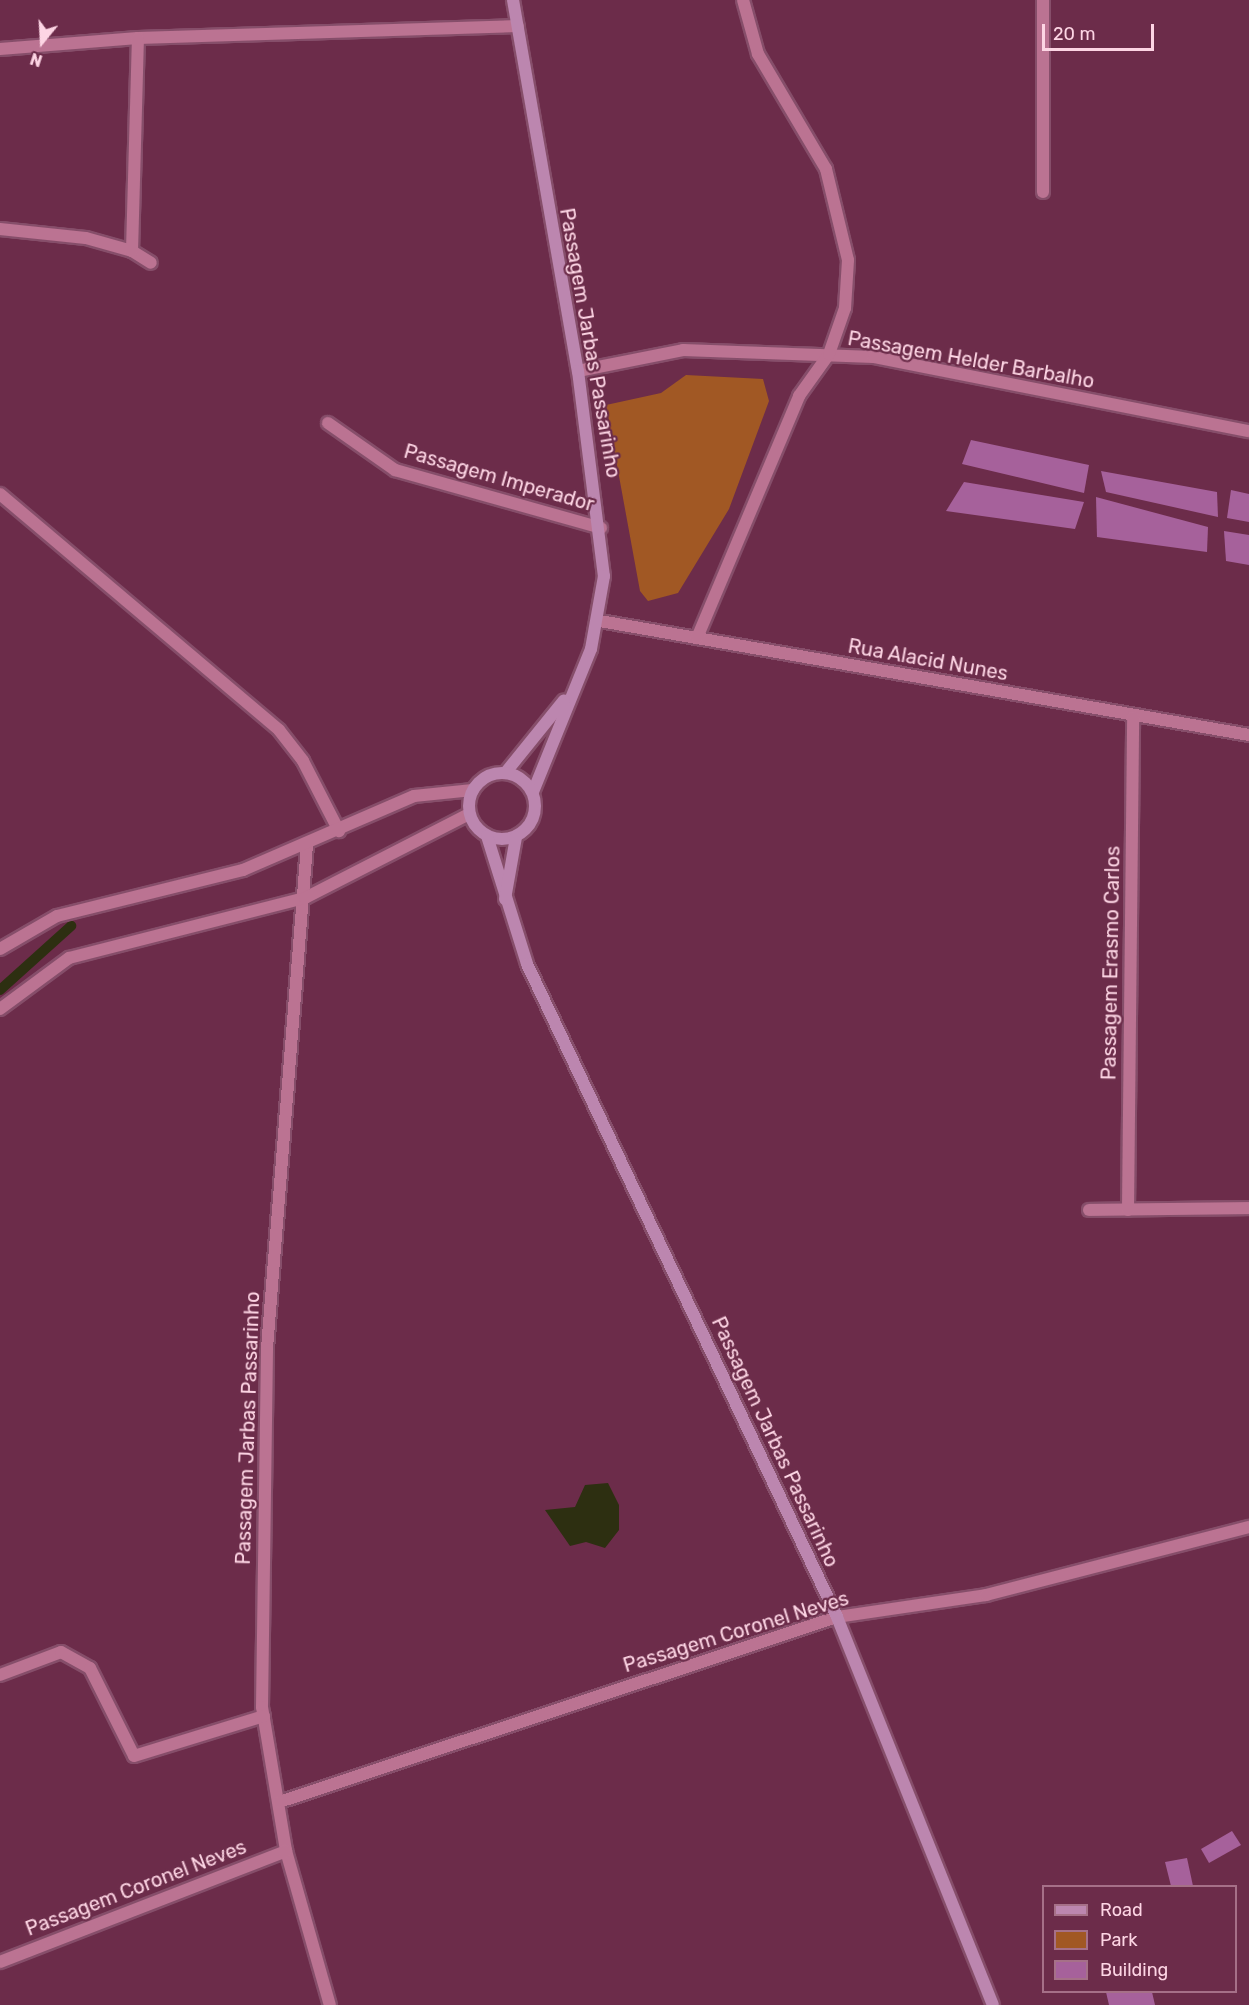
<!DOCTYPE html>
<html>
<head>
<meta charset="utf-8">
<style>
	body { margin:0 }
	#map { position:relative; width:1249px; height:2005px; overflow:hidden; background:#6c2c4a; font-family:Rubik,sans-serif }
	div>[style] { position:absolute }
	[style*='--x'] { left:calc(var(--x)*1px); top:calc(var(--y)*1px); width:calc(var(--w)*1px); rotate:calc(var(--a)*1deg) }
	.green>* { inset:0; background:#a15824 }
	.water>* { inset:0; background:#2d2f11 }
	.stream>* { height:10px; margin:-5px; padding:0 5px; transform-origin:5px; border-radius:5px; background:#2d2f11 }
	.building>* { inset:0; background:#a6619b }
	.roads { filter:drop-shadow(2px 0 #864e6a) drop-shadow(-2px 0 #864e6a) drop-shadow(0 2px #864e6a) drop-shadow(0 -2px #864e6a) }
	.service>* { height:12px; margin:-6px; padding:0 6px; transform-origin:6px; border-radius:6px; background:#bb7392 }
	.minor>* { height:12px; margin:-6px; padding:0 6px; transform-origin:6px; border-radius:6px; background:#bb7392 }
	.tertiary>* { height:12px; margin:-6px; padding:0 6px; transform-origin:6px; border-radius:6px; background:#bb7392 }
	.secondary>* { height:12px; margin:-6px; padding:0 6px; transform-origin:6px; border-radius:6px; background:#bc86af }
	.secondary>.ring { margin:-6px; padding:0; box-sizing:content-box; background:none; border:12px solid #bc86af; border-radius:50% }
	span { translate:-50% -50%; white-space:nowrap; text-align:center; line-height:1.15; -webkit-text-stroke:4.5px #6c2c4a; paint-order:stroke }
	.street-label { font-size:20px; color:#fdd5e4 }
	.legend { position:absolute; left:1042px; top:1885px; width:195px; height:108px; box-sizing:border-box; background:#6c2c4a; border:2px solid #a67088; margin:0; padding:8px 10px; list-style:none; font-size:18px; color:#fdd5e4 }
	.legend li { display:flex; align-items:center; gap:12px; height:30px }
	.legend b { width:30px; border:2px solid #a67088 }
	.north { position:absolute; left:12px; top:12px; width:60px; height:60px; -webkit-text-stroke:4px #6c2c4a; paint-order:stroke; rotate:198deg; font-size:16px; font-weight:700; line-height:24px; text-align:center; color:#fdd5e4 }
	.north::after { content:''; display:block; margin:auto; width:21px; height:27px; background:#fdd5e4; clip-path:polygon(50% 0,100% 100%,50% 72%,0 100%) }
	.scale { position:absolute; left:1042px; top:24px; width:112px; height:27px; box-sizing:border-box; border:3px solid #fdd5e4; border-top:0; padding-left:8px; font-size:18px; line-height:21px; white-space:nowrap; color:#fdd5e4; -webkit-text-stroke:4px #6c2c4a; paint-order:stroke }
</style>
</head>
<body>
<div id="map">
	<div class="green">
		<div style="clip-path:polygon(686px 375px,763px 379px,769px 401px,729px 509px,678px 593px,648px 601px,640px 591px,606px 405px,661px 393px)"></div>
	</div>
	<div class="water">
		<div style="clip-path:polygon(608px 1483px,619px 1505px,619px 1530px,605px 1548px,586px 1542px,570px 1546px,545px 1510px,575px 1507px,585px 1485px)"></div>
	</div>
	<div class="stream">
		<div style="--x:0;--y:990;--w:96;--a:-42"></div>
	</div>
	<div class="building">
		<div style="clip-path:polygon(971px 440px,1089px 465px,1084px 493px,962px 464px)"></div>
		<div style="clip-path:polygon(1101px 471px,1217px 492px,1218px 517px,1106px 492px)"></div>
		<div style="clip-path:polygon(964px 482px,1084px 502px,1075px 529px,946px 511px)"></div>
		<div style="clip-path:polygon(1231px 490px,1249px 494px,1249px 522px,1227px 518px)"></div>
		<div style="clip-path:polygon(1096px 497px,1208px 527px,1207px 552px,1097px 537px)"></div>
		<div style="clip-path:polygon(1224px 531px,1249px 535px,1249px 565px,1226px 561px)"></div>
		<div style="clip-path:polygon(1232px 1831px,1241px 1845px,1209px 1863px,1201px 1849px)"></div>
		<div style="clip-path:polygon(1187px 1858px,1193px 1886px,1171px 1886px,1165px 1862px)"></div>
		<div style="clip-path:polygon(1106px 1992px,1152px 1992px,1155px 2005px,1109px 2005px)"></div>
	</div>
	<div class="roads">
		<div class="service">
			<div style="--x:328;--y:423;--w:82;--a:35"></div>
			<div style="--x:395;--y:470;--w:214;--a:15.7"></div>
		</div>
		<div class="minor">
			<div style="--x:1043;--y:0;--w:192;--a:90"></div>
			<div style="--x:0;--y:49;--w:138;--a:-4.6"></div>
			<div style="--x:138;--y:38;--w:380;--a:-1.8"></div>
			<div style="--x:0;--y:229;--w:86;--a:6"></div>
			<div style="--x:86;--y:238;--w:48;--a:15.8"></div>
			<div style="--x:132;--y:251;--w:22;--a:32"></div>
			<div style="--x:132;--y:251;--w:213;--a:-88.4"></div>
			<div style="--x:578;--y:371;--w:107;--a:-11.3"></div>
			<div style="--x:683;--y:350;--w:191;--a:2.1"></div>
			<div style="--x:874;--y:357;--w:382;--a:11.2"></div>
			<div style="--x:0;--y:494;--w:365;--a:40.2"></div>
			<div style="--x:279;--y:730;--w:39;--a:52"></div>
			<div style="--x:303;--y:761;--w:79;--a:62.8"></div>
			<div style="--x:600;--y:621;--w:659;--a:9.96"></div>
			<div style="--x:697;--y:638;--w:263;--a:-67.1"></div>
			<div style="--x:799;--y:396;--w:52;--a:-54.5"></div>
			<div style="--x:829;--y:354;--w:49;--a:-70.8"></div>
			<div style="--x:845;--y:308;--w:48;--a:-86.4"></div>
			<div style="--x:848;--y:260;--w:94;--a:-103.6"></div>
			<div style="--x:826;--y:169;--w:134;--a:-120.6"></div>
			<div style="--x:758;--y:54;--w:56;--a:-105.5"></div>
			<div style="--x:307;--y:845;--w:506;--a:94.54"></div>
			<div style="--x:267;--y:1349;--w:358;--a:90.8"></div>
			<div style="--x:262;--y:1707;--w:146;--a:80.5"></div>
			<div style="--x:286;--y:1851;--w:160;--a:74.1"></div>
			<div style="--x:1089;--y:1210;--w:160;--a:-0.7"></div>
			<div style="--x:1128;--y:1210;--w:493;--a:-89.4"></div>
			<div style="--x:0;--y:1675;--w:65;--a:-20.7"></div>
			<div style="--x:61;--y:1652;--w:33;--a:29"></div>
			<div style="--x:90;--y:1668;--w:98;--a:63.4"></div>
			<div style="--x:134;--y:1756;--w:136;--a:-17.1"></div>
			<div style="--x:279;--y:1802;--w:588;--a:-18.34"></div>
			<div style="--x:837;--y:1617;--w:151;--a:-8.4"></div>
			<div style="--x:986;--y:1595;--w:272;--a:-14.5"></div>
			<div style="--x:0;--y:1962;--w:307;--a:-21.2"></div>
		</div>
		<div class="tertiary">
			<div style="--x:0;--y:949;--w:66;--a:-30.1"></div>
			<div style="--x:57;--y:916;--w:192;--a:-13.9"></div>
			<div style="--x:243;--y:870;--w:186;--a:-23.4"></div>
			<div style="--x:414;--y:796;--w:59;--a:-5.8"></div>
			<div style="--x:0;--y:1009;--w:86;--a:-36.5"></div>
			<div style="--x:69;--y:958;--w:244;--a:-14.3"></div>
			<div style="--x:305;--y:898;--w:184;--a:-27.1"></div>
		</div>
		<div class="secondary">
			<div style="--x:513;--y:0;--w:377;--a:80.1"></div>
			<div style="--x:578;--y:371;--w:207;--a:82.8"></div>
			<div style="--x:604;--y:576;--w:74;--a:100.1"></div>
			<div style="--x:591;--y:649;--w:154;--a:112.1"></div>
			<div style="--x:506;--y:772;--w:92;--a:-51.1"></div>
			<div class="ring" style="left:469px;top:773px;width:54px;height:54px"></div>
			<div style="--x:487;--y:836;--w:134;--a:72.6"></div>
			<div style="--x:527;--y:964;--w:723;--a:64.6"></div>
			<div style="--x:837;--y:1617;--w:418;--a:68.1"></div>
			<div style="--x:505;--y:899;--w:63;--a:-79.9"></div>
		</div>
	</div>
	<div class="street-label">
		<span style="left:590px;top:343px;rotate:80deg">Passagem Jarbas Passarinho</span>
		<span style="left:971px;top:360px;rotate:10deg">Passagem Helder Barbalho</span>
		<span style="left:499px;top:478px;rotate:16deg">Passagem Imperador</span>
		<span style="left:928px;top:660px;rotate:10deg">Rua Alacid Nunes</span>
		<span style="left:1111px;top:963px;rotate:-89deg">Passagem Erasmo Carlos</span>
		<span style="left:248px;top:1428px;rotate:-88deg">Passagem Jarbas Passarinho</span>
		<span style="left:775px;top:1442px;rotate:65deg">Passagem Jarbas Passarinho</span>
		<span style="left:736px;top:1632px;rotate:-17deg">Passagem Coronel Neves</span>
		<span style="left:136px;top:1888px;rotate:-21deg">Passagem Coronel Neves</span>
	</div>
	<ul class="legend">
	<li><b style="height:8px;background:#bc86af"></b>Road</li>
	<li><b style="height:16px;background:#a15824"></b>Park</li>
	<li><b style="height:16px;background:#a6619b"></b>Building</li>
	</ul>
	<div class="north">N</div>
	<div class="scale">20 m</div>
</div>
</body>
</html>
